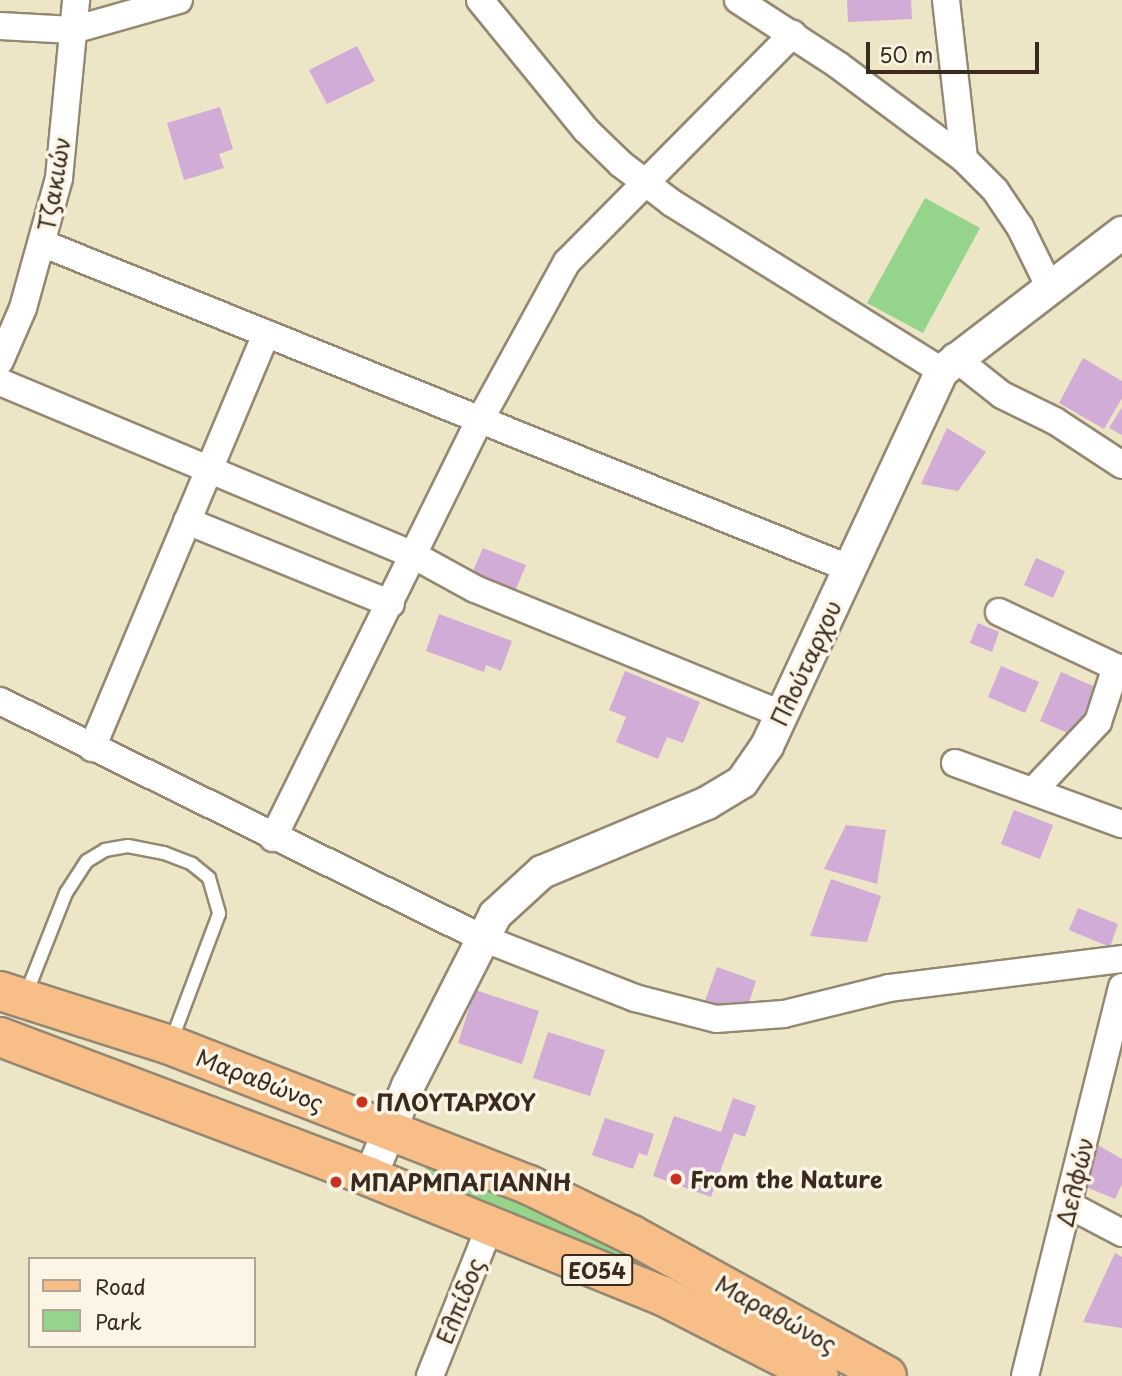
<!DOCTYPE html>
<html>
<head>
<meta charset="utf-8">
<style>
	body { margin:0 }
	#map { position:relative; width:1122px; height:1376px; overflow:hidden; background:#ece5c6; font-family:"Playpen Sans",sans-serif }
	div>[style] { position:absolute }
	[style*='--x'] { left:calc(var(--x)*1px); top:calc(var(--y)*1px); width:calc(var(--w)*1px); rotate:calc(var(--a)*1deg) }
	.green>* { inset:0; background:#94d48b }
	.building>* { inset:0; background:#d0acd7 }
	.roads { filter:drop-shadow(2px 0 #948872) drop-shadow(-2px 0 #948872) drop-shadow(0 2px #948872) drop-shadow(0 -2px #948872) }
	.service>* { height:12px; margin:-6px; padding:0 6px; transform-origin:6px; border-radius:6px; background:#fff }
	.minor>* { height:26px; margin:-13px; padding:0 13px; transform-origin:13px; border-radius:13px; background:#fff }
	.tertiary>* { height:32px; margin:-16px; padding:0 16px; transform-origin:16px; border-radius:16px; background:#fff }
	.primary>* { height:38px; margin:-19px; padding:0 19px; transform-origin:19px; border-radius:19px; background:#f7be88 }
	.dots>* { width:19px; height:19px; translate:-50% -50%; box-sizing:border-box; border:4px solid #fcf5e5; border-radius:50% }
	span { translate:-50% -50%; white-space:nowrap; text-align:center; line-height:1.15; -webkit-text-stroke:7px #fcf5e5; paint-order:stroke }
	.shield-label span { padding:2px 5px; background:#fcf5e5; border:2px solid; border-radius:5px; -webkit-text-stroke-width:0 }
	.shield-label { font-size:21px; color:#3b2a1e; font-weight:700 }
	.street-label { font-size:23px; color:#3b2a1e }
	.poi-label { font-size:23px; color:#3b2a1e; font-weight:700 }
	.left { translate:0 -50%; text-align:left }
	.legend { position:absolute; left:28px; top:1257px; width:228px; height:91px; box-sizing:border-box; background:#fcf5e5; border:2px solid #afa495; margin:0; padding:9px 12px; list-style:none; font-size:21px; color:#3b2a1e }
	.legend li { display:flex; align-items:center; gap:14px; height:35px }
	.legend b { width:35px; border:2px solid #afa495 }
	.scale { position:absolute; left:866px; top:42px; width:173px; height:32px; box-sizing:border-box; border:4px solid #3b2a1e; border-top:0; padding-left:9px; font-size:21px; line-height:24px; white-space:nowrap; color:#3b2a1e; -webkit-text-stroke:5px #fcf5e5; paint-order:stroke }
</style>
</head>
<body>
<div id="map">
	<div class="green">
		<div style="clip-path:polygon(925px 198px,980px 228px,923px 333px,867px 303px)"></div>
		<div style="clip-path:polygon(427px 1164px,505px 1190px,763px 1323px,423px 1178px)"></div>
	</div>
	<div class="building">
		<div style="clip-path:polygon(847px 0,911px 0,912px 19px,848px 22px)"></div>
		<div style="clip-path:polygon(357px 46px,375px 81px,327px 104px,309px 70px)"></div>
		<div style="clip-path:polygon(220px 107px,233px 149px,219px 154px,224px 168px,184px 180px,167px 123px)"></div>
		<div style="clip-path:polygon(1083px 358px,1122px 381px,1122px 398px,1104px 429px,1059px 403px)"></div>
		<div style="clip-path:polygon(1122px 407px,1122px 435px,1109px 428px)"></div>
		<div style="clip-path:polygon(947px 428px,986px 452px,958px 491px,921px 484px)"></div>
		<div style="clip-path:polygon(483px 548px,526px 565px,513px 596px,470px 578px)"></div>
		<div style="clip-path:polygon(1036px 558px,1065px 571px,1053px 598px,1024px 585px)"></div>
		<div style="clip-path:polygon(439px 614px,512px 641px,501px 671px,486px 665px,484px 672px,426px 651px)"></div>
		<div style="clip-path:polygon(978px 623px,999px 632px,992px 652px,970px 643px)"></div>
		<div style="clip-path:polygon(1001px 666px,1039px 682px,1025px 713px,988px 697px)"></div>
		<div style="clip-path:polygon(625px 671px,700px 702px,683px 743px,667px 737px,658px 759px,616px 742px,626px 717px,609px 710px)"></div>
		<div style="clip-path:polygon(1061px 672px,1095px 687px,1075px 736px,1040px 721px)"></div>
		<div style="clip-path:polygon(1014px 810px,1053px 825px,1040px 859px,1001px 844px)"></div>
		<div style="clip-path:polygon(846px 825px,886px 830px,877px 884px,824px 869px)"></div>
		<div style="clip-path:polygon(831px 879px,881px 896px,867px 942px,810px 936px)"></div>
		<div style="clip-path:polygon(1078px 908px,1118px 924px,1110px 947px,1069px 930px)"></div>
		<div style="clip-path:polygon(717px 967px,756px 981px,744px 1017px,704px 1004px)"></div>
		<div style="clip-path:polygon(475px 990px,539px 1011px,522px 1064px,458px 1043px)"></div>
		<div style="clip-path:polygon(548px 1032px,605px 1050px,590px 1096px,533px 1078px)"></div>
		<div style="clip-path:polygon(733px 1098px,756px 1106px,745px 1137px,734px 1133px,711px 1197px,653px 1176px,674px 1116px,721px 1132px)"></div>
		<div style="clip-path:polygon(605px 1118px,654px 1134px,647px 1156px,639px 1153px,633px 1169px,592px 1155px)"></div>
		<div style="clip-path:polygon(1093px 1142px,1122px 1159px,1122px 1184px,1115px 1199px,1084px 1186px)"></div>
		<div style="clip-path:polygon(1115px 1253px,1122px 1257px,1122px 1328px,1083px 1322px)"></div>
	</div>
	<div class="roads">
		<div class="service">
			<div style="--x:26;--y:994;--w:109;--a:-68.4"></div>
			<div style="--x:66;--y:893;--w:38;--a:-57"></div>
			<div style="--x:87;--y:861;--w:21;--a:-31"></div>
			<div style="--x:105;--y:850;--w:23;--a:-10"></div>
			<div style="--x:128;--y:846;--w:37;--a:11"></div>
			<div style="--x:164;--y:853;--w:30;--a:21"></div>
			<div style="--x:192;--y:864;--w:22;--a:39"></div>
			<div style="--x:209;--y:878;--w:37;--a:74"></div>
			<div style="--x:219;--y:914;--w:137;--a:110.6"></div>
		</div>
		<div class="minor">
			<div style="--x:480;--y:0;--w:168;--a:50.8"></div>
			<div style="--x:586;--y:130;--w:49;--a:44.2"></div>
			<div style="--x:621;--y:164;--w:64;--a:37.4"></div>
			<div style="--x:672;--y:203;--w:318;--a:31.9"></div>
			<div style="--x:738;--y:0;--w:119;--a:33"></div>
			<div style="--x:838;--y:65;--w:157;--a:36.7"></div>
			<div style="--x:946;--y:0;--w:160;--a:83.5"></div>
			<div style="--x:964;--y:159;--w:44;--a:45"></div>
			<div style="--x:995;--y:190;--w:45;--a:56"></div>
			<div style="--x:1020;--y:227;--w:66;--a:63.8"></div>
			<div style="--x:0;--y:26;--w:73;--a:3.1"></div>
			<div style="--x:73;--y:30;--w:110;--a:-15.8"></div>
			<div style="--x:44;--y:244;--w:870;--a:21.94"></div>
			<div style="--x:954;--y:357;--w:61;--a:38.4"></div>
			<div style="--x:1002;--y:395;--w:59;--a:26.1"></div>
			<div style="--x:1055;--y:421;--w:80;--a:33.3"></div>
			<div style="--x:0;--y:361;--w:58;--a:-66.5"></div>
			<div style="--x:23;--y:308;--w:135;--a:-74.5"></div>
			<div style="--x:59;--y:178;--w:179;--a:-84.5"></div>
			<div style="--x:0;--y:382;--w:450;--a:22.7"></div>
			<div style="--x:415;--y:556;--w:68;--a:28.8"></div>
			<div style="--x:475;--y:589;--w:331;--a:22.2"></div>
			<div style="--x:187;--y:521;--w:220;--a:22.1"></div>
			<div style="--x:999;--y:612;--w:136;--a:25.2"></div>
			<div style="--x:0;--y:701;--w:535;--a:26.18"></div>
			<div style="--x:480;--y:937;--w:167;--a:21.5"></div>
			<div style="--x:635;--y:998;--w:84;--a:14.5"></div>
			<div style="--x:716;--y:1019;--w:68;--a:-4.2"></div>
			<div style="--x:784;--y:1014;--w:108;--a:-13.9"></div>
			<div style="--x:889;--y:988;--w:235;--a:-7.1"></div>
			<div style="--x:92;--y:748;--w:449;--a:-67.2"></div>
			<div style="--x:955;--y:763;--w:178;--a:20.1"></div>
			<div style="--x:1033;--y:791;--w:95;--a:-46.7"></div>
			<div style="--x:1098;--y:722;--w:58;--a:-71.9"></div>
			<div style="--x:273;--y:838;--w:466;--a:-63.7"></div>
			<div style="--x:480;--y:420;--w:180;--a:-61.2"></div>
			<div style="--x:567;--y:262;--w:321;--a:-45.3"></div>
			<div style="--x:1069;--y:1205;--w:60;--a:27.8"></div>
			<div style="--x:430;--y:1376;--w:162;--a:-68.2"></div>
			<div style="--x:1025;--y:1376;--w:401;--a:-76"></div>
		</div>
		<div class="tertiary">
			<div style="--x:370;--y:1177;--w:99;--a:-67.3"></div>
			<div style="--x:408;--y:1086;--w:192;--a:-63"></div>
			<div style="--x:495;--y:915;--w:64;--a:-42.5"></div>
			<div style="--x:542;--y:872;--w:179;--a:-22.7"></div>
			<div style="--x:707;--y:803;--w:41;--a:-31"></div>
			<div style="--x:742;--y:782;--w:44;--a:-55.2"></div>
			<div style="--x:767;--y:746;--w:414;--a:-65"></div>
			<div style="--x:942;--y:371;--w:227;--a:-37.5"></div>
		</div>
		<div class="primary">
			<div style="--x:0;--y:991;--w:178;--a:17.6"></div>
			<div style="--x:170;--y:1045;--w:385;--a:21.3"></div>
			<div style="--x:529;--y:1185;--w:114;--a:25.9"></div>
			<div style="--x:632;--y:1235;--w:291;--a:28.9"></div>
			<div style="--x:0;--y:1037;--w:396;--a:20.7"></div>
			<div style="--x:370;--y:1177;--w:316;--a:22.1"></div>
			<div style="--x:663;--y:1296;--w:175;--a:27.1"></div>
		</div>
	</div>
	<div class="dots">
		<div style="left:362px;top:1102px;background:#c8321e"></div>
		<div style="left:676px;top:1179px;background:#c8321e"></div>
		<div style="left:336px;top:1182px;background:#c8321e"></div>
	</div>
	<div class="shield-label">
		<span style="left:597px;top:1270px">ΕΟ54</span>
	</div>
	<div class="street-label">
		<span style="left:54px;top:184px;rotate:-80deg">Τζακιών</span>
		<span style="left:806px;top:663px;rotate:-65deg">Πλούταρχου</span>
		<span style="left:260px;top:1080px;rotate:21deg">Μαραθώνος</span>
		<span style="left:1075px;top:1182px;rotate:-76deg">Δελφών</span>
		<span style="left:460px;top:1301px;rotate:-68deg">Ελπίδος</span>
		<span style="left:776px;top:1314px;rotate:29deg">Μαραθώνος</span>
	</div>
	<div class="poi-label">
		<span class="left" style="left:376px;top:1102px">ΠΛΟΥΤΑΡΧΟΥ</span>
		<span class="left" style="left:690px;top:1179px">From the Nature</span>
		<span class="left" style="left:350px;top:1182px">ΜΠΑΡΜΠΑΓΙΑΝΝΗ</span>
	</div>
	<ul class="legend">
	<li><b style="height:9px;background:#f7be88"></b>Road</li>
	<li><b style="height:19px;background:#94d48b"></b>Park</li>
	</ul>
	<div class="scale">50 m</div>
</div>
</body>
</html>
